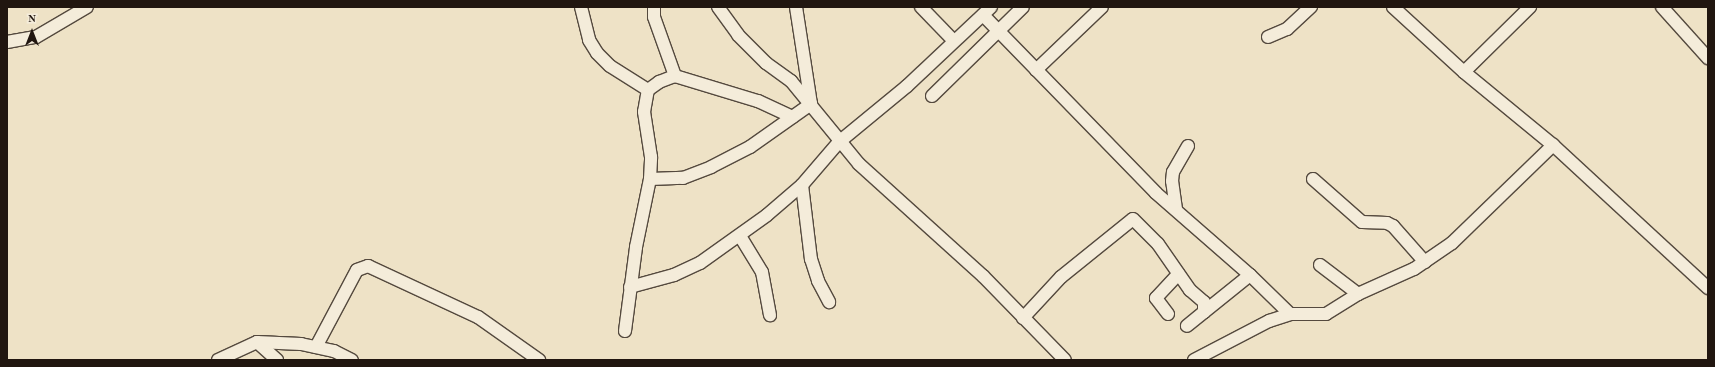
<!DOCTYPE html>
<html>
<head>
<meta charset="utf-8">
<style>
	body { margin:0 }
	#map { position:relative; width:1715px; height:367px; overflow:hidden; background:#eee2c6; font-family:"Old Standard TT",serif }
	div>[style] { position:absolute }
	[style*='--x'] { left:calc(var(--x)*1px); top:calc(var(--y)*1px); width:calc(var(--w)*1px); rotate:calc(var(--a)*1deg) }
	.roads { filter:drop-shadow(1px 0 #54493e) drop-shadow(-1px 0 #54493e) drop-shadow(0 1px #54493e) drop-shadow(0 -1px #54493e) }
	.minor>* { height:12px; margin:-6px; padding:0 6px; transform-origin:6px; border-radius:6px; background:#f4ecda }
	span { translate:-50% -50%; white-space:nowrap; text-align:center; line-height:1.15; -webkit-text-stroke:3.5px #f4ecda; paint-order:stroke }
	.frame { position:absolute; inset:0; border:8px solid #211610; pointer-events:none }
	.north { position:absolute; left:12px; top:12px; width:40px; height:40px; -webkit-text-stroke:3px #f4ecda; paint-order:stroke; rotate:0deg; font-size:11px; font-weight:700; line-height:16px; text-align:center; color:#211610 }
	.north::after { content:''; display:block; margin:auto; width:14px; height:18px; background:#211610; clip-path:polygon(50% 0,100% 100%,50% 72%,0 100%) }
</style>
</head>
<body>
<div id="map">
	<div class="roads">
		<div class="minor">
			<div style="--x:581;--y:7;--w:34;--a:76"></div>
			<div style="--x:589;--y:40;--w:15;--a:58"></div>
			<div style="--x:597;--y:53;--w:18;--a:45"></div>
			<div style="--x:610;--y:66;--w:45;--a:32.3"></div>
			<div style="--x:654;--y:7;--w:10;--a:90"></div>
			<div style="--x:654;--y:17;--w:63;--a:70.4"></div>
			<div style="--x:718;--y:7;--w:34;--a:54"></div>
			<div style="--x:738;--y:35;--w:40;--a:45"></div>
			<div style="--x:766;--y:63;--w:31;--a:36"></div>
			<div style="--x:791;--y:81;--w:107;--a:50.7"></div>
			<div style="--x:859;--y:164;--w:167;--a:42.1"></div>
			<div style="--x:983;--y:276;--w:117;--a:45.7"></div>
			<div style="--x:796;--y:7;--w:98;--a:81.2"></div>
			<div style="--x:921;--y:7;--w:47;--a:45.9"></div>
			<div style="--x:1393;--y:7;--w:96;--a:42.5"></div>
			<div style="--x:1464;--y:72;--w:115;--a:39.4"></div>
			<div style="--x:1553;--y:145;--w:211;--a:42.7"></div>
			<div style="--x:1662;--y:7;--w:69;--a:48"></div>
			<div style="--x:983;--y:15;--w:248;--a:45.8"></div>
			<div style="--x:1156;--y:193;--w:125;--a:41.1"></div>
			<div style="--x:1250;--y:275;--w:56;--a:44.3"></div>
			<div style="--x:1268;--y:37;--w:21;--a:-23"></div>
			<div style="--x:1287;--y:29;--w:33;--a:-43"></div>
			<div style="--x:7;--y:42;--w:29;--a:-10"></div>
			<div style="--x:36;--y:37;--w:59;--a:-30.5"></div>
			<div style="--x:1036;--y:70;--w:91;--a:-43.7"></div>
			<div style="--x:1464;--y:72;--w:93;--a:-44.6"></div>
			<div style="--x:932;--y:96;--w:127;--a:-44.4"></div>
			<div style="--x:650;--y:179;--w:33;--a:-2"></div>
			<div style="--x:683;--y:178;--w:30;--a:-21"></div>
			<div style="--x:711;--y:167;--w:44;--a:-27.1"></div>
			<div style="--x:750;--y:147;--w:75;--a:-35.2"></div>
			<div style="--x:1313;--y:179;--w:65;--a:41.3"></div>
			<div style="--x:1362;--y:222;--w:25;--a:2"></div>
			<div style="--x:1387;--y:223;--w:7;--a:27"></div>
			<div style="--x:1393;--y:226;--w:48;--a:48.4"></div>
			<div style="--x:802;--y:185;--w:75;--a:83.1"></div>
			<div style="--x:811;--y:259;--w:23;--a:72"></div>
			<div style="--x:818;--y:281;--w:24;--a:62"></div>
			<div style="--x:1176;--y:209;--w:28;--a:-98"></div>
			<div style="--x:1172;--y:181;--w:9;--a:-84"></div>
			<div style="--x:1173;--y:172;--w:30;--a:-60"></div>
			<div style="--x:740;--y:236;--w:42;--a:58.6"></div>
			<div style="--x:762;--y:272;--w:44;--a:79.5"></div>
			<div style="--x:1320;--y:265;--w:48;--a:37.3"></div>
			<div style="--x:630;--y:287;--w:46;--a:-15.3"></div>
			<div style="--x:674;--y:275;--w:29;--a:-25"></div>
			<div style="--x:700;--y:263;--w:82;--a:-35.6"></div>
			<div style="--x:767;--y:215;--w:46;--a:-40.6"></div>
			<div style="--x:802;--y:185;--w:57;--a:-49.3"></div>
			<div style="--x:839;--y:142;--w:88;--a:-39.5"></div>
			<div style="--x:907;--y:86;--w:115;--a:-43.2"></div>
			<div style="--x:1204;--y:312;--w:59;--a:-38.8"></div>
			<div style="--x:1168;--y:314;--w:20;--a:-127"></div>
			<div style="--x:1156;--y:298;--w:33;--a:-47"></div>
			<div style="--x:1023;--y:318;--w:56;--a:-47.2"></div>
			<div style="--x:1061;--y:277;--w:92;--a:-38.9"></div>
			<div style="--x:1133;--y:219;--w:35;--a:45"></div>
			<div style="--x:1158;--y:244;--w:56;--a:55.2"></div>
			<div style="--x:1190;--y:290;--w:18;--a:41"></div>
			<div style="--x:1204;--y:302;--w:10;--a:90"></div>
			<div style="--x:1204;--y:312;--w:22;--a:141"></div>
			<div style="--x:625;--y:331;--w:85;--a:-82.5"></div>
			<div style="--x:636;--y:247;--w:69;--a:-78.4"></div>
			<div style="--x:650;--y:179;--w:22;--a:-87"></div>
			<div style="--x:651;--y:157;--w:46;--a:-98.8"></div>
			<div style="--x:644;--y:112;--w:22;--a:-80"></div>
			<div style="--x:648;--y:90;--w:14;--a:-36"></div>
			<div style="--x:659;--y:82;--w:17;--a:-21"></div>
			<div style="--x:675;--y:76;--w:87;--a:16.8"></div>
			<div style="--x:758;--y:101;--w:38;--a:25"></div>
			<div style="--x:257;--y:342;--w:27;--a:42"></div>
			<div style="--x:316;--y:347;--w:87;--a:-62"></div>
			<div style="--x:357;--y:270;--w:12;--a:-20"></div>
			<div style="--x:368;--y:266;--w:121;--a:24.9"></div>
			<div style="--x:478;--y:317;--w:75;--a:35.2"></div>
			<div style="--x:218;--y:360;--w:43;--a:-24.8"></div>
			<div style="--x:257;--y:342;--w:44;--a:2.6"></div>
			<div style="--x:301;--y:344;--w:34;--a:12"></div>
			<div style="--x:334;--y:351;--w:20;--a:27"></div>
			<div style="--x:1194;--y:360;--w:85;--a:-27.5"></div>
			<div style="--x:1269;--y:321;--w:22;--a:-18"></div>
			<div style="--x:1290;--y:314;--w:36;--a:0"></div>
			<div style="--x:1326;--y:314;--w:38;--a:-32"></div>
			<div style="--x:1358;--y:294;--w:61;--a:-24.1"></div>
			<div style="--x:1414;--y:269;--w:46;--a:-34.4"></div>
			<div style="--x:1452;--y:243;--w:141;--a:-44.1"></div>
		</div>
	</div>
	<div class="frame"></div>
	<div class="north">N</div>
</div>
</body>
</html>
